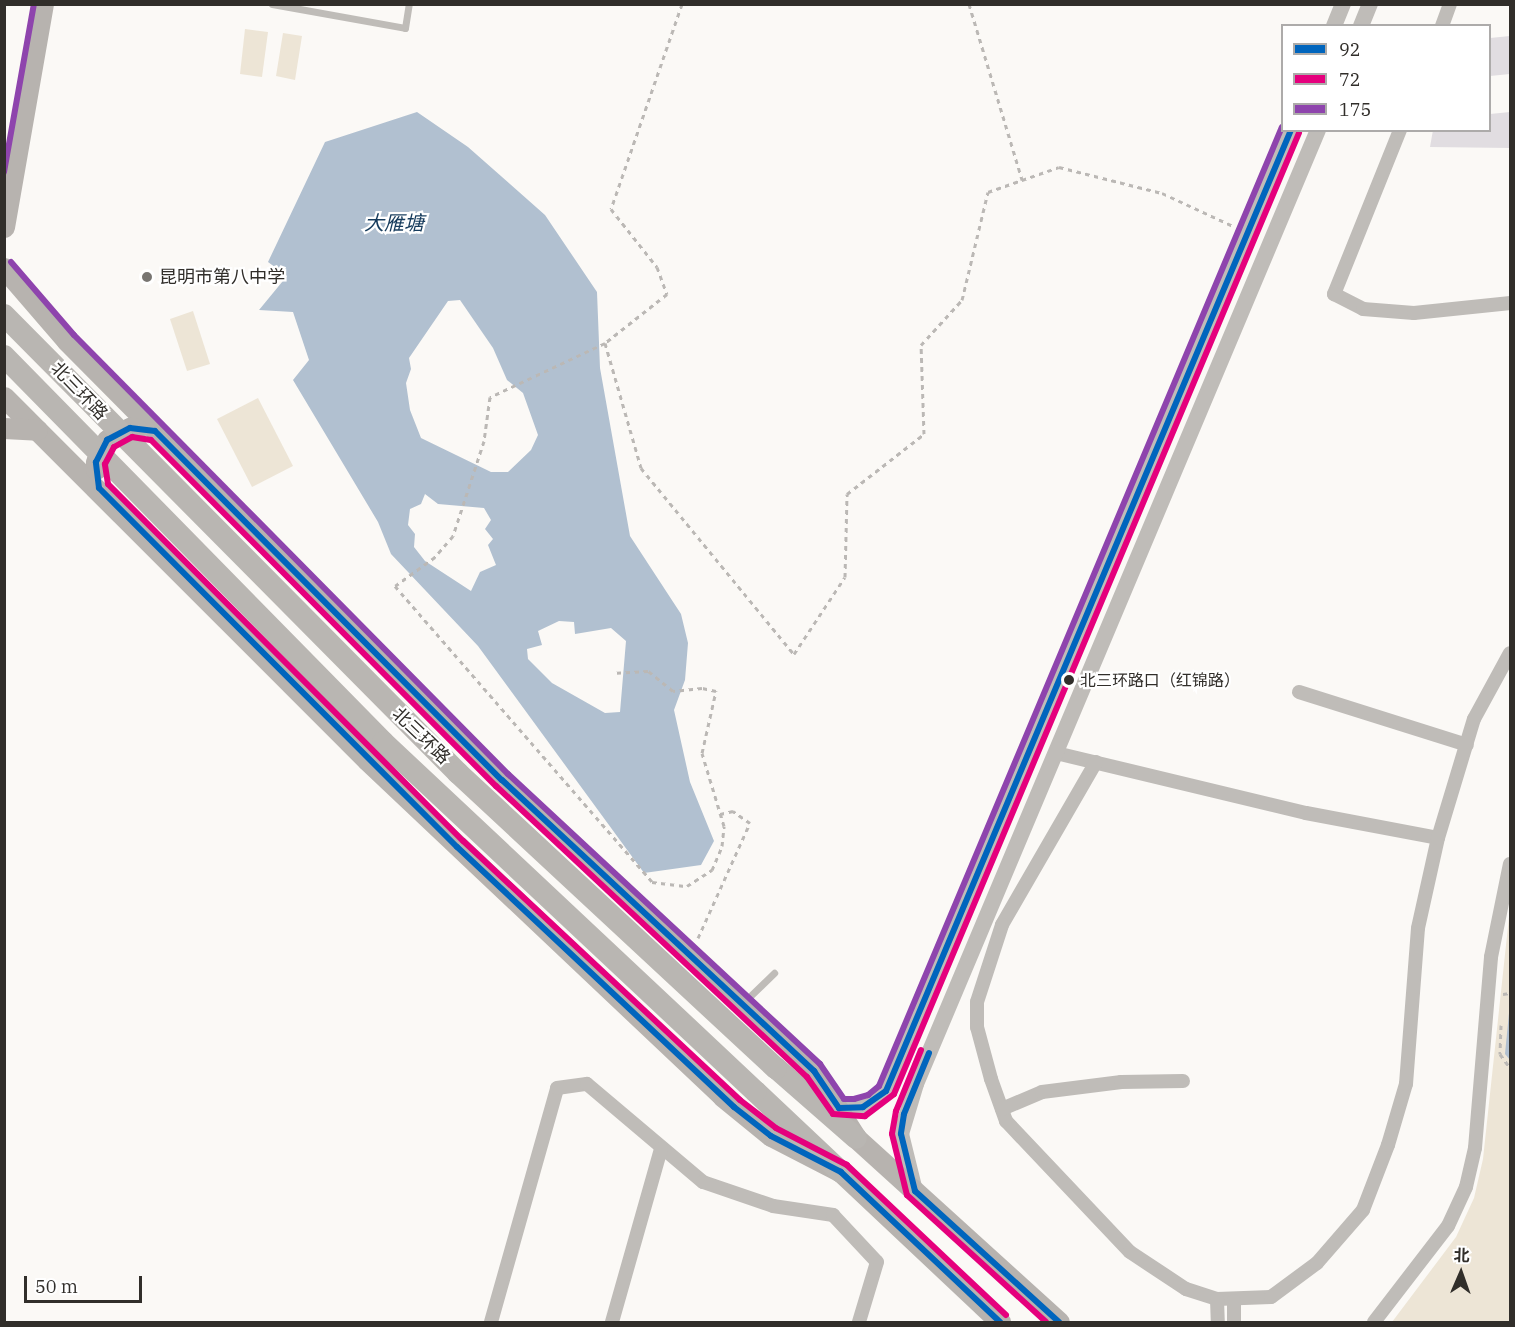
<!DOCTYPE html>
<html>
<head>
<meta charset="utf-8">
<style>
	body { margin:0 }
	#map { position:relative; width:1515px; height:1327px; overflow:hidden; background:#fbf9f6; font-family:"IBM Plex Serif","Noto Sans SC",serif }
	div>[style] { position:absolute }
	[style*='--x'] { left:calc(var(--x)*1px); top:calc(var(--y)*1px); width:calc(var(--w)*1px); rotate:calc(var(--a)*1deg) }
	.green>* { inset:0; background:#ede5d6 }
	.water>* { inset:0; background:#b1c0d0 }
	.building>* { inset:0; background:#e1dde1 }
	.path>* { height:3px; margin-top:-1.5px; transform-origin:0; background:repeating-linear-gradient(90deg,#bbb8b5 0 4.5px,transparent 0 9px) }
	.service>* { height:7px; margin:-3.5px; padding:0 3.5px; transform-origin:3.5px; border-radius:3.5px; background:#bfbcb8 }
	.minor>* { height:14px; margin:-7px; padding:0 7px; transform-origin:7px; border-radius:7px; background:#bfbcb8 }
	.tertiary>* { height:16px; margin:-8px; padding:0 8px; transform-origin:8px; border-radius:8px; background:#bfbcb8 }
	.primary>* { height:21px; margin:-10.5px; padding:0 10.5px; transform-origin:10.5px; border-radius:10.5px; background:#b7b3af }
	.trunk>* { height:22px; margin:-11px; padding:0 11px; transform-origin:11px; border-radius:11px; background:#b9b6b2 }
	.trunk-bridge>* { height:22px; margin:-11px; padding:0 11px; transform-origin:11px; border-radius:11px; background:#b9b6b2 }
	.bus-1>* { height:6px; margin:-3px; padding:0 3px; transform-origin:3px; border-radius:3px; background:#0065bd }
	.bus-2>* { height:6px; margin:-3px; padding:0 3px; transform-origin:3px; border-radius:3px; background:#e5007d }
	.bus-3>* { height:6px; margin:-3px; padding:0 3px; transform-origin:3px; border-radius:3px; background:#8e44ad }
	.dots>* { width:16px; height:16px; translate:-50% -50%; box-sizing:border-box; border:3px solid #fff; border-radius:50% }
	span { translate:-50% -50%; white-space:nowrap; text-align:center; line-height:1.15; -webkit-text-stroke:4.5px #fff; paint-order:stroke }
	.bus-label { font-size:16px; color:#312e2a }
	.left { translate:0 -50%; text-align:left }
	.poi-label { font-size:18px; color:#312e2a }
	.street-label { font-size:18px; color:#312e2a }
	.water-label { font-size:20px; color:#163b5c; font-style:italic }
	.frame { position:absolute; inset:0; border:6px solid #312e2a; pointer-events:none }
	.legend { position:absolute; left:1281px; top:24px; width:210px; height:108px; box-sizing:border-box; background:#fff; border:2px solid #adabaa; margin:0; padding:8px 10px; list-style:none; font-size:18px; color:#312e2a }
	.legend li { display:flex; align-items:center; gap:12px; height:30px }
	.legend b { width:30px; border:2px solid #adabaa }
	.north { position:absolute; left:1431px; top:1243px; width:60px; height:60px; -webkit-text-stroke:4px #fff; paint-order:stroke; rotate:2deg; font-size:16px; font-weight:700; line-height:24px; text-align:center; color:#312e2a }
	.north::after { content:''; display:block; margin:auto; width:21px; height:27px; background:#312e2a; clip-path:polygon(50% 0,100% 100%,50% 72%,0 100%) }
	.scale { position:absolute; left:24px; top:1276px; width:118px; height:27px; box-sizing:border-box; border:3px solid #312e2a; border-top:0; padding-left:8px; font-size:18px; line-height:21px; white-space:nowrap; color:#312e2a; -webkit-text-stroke:4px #fff; paint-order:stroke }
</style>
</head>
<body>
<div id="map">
	<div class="green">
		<div style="clip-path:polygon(245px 29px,268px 32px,262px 77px,240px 74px)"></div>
		<div style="clip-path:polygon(283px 33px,302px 36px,295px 80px,276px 76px)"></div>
		<div style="clip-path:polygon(193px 311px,210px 364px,187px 371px,170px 319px)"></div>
		<div style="clip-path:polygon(258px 398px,293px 466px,252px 487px,217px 419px)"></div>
		<div style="clip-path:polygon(1510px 908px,1510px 1322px,1392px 1322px,1456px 1237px,1474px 1198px,1483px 1159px)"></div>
	</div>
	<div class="water">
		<div style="clip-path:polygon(evenodd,417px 112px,468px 147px,545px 215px,597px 292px,600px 368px,630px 536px,681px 614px,688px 643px,685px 680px,674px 710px,690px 782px,714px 841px,701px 865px,644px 873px,478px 646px,391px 554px,378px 522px,293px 380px,309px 360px,293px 312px,259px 310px,287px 276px,268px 262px,325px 142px,417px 112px,460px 300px,493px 348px,507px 380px,523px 393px,538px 435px,531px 450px,508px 472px,491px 472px,421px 438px,410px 410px,406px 383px,411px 369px,409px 358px,448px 301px,460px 300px,417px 112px,425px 494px,438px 504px,484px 508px,491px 520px,485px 529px,493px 539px,488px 545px,496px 565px,480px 572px,471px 591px,425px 561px,414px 547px,415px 534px,408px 525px,410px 509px,421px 504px,425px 494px,417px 112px,559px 621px,574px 622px,575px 634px,611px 628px,626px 641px,620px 712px,605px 713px,552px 683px,528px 659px,527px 649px,542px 645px,538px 631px,559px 621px)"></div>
		<div style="clip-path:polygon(1510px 1003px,1510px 1060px,1505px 1054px)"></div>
	</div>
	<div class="building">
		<div style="clip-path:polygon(1510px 36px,1510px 74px,1490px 76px,1490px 38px)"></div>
		<div style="clip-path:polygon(1510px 112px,1510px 148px,1430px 147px,1433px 130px,1490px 130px,1490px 114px)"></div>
	</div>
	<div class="path">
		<div style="--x:682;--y:4;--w:217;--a:109.1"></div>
		<div style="--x:611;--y:209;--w:74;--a:51.6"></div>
		<div style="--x:657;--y:267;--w:29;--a:70"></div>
		<div style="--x:667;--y:294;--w:79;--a:141.7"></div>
		<div style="--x:605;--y:343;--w:130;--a:73.9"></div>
		<div style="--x:641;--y:468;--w:241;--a:50.6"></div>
		<div style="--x:794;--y:654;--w:92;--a:-56.5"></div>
		<div style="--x:845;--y:577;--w:83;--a:-88.6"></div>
		<div style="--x:847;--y:494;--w:98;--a:-37.9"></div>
		<div style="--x:924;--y:434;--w:89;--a:-91.9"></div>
		<div style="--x:921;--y:345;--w:61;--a:-47.7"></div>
		<div style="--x:962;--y:300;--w:111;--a:-76.5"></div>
		<div style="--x:988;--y:192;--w:75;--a:-19.4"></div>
		<div style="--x:1059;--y:167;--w:106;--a:14.2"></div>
		<div style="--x:1162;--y:193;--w:78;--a:24.9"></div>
		<div style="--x:969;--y:4;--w:184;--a:73.2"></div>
		<div style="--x:605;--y:343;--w:127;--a:154.8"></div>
		<div style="--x:490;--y:397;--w:44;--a:97.8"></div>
		<div style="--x:484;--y:441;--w:100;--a:108.1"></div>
		<div style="--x:453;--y:536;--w:28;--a:131"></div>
		<div style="--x:435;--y:557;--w:49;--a:144.1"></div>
		<div style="--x:395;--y:586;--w:392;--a:49"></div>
		<div style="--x:652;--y:882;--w:35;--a:7"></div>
		<div style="--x:687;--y:886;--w:30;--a:-33"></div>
		<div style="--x:712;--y:870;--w:26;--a:-67"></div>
		<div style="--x:722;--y:846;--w:20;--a:-84"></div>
		<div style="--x:724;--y:826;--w:76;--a:-106.8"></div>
		<div style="--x:702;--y:753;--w:64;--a:-77.3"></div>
		<div style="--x:716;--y:691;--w:14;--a:-168"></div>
		<div style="--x:702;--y:688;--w:29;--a:174"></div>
		<div style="--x:673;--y:691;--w:32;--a:-141"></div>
		<div style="--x:648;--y:671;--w:36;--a:177"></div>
		<div style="--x:698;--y:938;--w:126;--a:-65.7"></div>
		<div style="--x:750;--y:823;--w:21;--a:-145"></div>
		<div style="--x:733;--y:811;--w:13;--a:167"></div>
		<div style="--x:1503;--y:994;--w:7;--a:-8"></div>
		<div style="--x:1501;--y:1025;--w:29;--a:92"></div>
		<div style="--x:1500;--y:1054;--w:17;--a:54"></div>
	</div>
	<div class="service">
		<div style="--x:272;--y:4;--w:135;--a:10.2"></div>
		<div style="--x:405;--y:28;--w:24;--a:-81"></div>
		<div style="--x:744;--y:1002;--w:42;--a:-44"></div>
	</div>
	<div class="minor">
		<div style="--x:1442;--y:26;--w:23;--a:-70"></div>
		<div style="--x:1400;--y:130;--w:177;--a:111.9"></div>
		<div style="--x:1334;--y:294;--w:33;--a:27"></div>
		<div style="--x:1363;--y:309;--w:51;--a:4.5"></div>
		<div style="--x:1414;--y:313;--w:97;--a:-5.9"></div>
		<div style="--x:1299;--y:692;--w:176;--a:17.5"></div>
		<div style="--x:1056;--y:753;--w:257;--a:13.5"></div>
		<div style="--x:1306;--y:813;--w:134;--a:10.7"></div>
		<div style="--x:1096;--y:762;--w:188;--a:120"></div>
		<div style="--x:1002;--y:925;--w:81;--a:108"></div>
		<div style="--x:977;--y:1002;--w:25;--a:90"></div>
		<div style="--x:977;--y:1027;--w:54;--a:74.9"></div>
		<div style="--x:991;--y:1079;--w:45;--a:70.3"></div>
		<div style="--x:1006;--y:1121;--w:180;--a:46.6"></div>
		<div style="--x:1130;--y:1252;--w:67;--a:33.5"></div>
		<div style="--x:1186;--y:1289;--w:33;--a:18"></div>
		<div style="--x:1217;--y:1299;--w:54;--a:-2.1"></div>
		<div style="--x:1271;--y:1297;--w:57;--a:-36.5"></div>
		<div style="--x:1317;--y:1263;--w:70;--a:-49"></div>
		<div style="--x:1363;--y:1210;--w:70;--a:-69"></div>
		<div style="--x:1388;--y:1145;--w:64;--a:-73.6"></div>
		<div style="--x:1406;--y:1084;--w:156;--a:-85.6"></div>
		<div style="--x:1418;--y:928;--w:92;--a:-77.5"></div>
		<div style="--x:1438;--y:838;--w:124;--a:-73.2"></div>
		<div style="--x:1474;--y:719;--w:75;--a:-61.4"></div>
		<div style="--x:1002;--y:1109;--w:43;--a:-23"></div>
		<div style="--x:1042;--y:1092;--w:80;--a:-7.2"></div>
		<div style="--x:1121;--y:1082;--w:62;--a:-0.9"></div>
		<div style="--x:1217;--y:1299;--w:23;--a:88"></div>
		<div style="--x:1234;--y:1301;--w:21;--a:90"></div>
		<div style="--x:491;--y:1322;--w:243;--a:-74.2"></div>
		<div style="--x:557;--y:1088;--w:30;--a:-8"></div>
		<div style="--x:587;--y:1084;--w:152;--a:40.2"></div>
		<div style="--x:703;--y:1182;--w:74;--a:18.9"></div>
		<div style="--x:773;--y:1206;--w:61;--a:8.5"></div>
		<div style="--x:833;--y:1215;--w:64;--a:46.9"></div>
		<div style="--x:877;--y:1262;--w:63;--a:106.7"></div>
		<div style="--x:612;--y:1322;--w:180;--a:-74.2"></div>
		<div style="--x:1374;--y:1322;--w:121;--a:-52.4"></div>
		<div style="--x:1448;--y:1226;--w:43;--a:-65.2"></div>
		<div style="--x:1466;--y:1187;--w:40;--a:-77"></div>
		<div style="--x:1475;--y:1148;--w:192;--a:-85.2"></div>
		<div style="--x:1491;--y:957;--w:95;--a:-78.5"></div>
	</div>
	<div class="tertiary">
		<div style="--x:1334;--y:26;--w:24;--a:-68"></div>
		<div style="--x:1361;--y:26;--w:24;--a:-68"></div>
		<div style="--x:828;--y:1105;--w:35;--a:3"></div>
		<div style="--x:863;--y:1107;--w:28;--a:-35"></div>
		<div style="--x:886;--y:1091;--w:1043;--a:-67.15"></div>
		<div style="--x:915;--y:1191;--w:59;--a:-103.8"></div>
		<div style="--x:901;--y:1134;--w:52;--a:-73.3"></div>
		<div style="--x:916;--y:1084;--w:1035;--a:-67.15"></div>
	</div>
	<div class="primary">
		<div style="--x:4;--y:227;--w:226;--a:-80.1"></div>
		<div style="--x:4;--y:268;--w:96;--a:49.2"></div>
		<div style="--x:67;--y:341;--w:618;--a:45.26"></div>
		<div style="--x:502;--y:780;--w:427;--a:43"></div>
		<div style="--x:814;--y:1071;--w:79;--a:57.9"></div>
		<div style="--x:856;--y:1138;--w:274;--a:42.2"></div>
		<div style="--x:4;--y:397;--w:513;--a:45"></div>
		<div style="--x:367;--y:760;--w:489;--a:43.4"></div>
		<div style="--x:722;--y:1096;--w:63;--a:39.2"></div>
		<div style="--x:771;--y:1136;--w:79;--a:27.2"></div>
		<div style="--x:841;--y:1172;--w:219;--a:43.3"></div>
		<div style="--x:4;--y:428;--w:33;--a:3"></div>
		<div style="--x:96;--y:469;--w:7;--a:-90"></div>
		<div style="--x:96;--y:462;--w:25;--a:-63"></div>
		<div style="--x:107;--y:440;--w:26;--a:-28"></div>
		<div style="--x:130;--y:428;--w:7;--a:8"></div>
	</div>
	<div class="trunk">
		<div style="--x:776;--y:1068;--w:106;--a:41.2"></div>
		<div style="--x:756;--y:1092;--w:117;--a:43.3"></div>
	</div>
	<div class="trunk-bridge">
		<div style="--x:4;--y:315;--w:645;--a:45.25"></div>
		<div style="--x:458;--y:773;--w:434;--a:42.9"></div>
		<div style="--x:4;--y:356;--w:541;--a:45.52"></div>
		<div style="--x:383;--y:742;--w:511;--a:43.18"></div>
	</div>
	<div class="bus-1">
		<div style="--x:929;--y:1053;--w:66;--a:112.3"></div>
		<div style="--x:904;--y:1114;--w:20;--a:99"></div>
		<div style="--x:901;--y:1134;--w:59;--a:76.2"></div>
		<div style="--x:915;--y:1191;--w:195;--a:42.3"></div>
		<div style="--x:1000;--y:1322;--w:219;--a:-136.7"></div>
		<div style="--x:841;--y:1172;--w:79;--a:-152.8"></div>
		<div style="--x:771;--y:1136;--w:47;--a:-141.9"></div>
		<div style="--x:734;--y:1107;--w:380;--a:-136.8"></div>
		<div style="--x:457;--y:847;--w:507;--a:-134.92"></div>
		<div style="--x:99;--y:488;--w:26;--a:-97"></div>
		<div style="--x:96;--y:462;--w:25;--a:-63"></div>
		<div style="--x:107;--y:440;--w:26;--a:-28"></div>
		<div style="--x:130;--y:428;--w:25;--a:7"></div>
		<div style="--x:155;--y:431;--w:492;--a:45.2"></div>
		<div style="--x:502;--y:780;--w:427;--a:43"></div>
		<div style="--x:814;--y:1071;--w:45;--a:56"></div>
		<div style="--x:839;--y:1108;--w:24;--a:-2"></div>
		<div style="--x:863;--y:1107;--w:28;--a:-35"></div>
		<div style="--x:886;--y:1091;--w:1043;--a:-67.15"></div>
	</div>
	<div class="bus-2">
		<div style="--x:921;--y:1050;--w:66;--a:112.3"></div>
		<div style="--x:896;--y:1111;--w:23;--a:100"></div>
		<div style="--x:892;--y:1134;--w:63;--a:76.2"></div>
		<div style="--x:907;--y:1195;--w:188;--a:42.4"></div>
		<div style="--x:1006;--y:1315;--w:219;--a:-136.7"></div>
		<div style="--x:847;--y:1165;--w:80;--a:-152.5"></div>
		<div style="--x:776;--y:1128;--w:46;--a:-142.1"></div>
		<div style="--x:740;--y:1100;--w:379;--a:-136.9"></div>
		<div style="--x:463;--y:841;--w:503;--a:-134.84"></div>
		<div style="--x:108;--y:484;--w:20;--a:-99"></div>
		<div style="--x:105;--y:464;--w:19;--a:-62"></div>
		<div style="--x:114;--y:447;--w:21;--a:-29"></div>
		<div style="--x:132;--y:437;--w:19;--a:9"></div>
		<div style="--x:151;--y:440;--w:489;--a:45.1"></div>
		<div style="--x:496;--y:786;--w:426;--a:43.1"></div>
		<div style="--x:807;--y:1077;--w:45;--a:54.9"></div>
		<div style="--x:833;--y:1114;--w:32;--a:4"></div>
		<div style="--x:865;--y:1116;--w:36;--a:-37"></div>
		<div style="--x:894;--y:1094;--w:1043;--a:-67.15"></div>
	</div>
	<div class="bus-3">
		<div style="--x:4;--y:172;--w:171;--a:-79.9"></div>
		<div style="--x:11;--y:262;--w:96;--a:49.2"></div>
		<div style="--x:74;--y:335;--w:617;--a:45.33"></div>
		<div style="--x:508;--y:774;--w:426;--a:42.9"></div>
		<div style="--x:820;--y:1064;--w:42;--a:55.6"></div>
		<div style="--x:844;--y:1099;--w:10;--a:0"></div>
		<div style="--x:854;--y:1099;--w:15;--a:-16"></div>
		<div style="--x:868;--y:1095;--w:14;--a:-39"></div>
		<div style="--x:879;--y:1086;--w:1040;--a:-67.21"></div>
	</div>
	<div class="dots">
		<div style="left:147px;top:277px;background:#787571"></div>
		<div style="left:1069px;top:680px;background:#312e2a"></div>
	</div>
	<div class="bus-label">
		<span class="left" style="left:1080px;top:680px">北三环路口（红锦路）</span>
	</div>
	<div class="poi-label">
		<span class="left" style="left:159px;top:277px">昆明市第八中学</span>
	</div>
	<div class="street-label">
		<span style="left:79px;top:391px;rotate:46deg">北三环路</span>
		<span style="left:421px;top:736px;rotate:44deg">北三环路</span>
	</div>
	<div class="water-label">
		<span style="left:394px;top:222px">大雁塘</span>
	</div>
	<div class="frame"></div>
	<ul class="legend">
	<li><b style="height:8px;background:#0065bd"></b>92</li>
	<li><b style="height:8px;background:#e5007d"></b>72</li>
	<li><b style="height:8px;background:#8e44ad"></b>175</li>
	</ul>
	<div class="north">北</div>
	<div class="scale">50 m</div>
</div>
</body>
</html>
